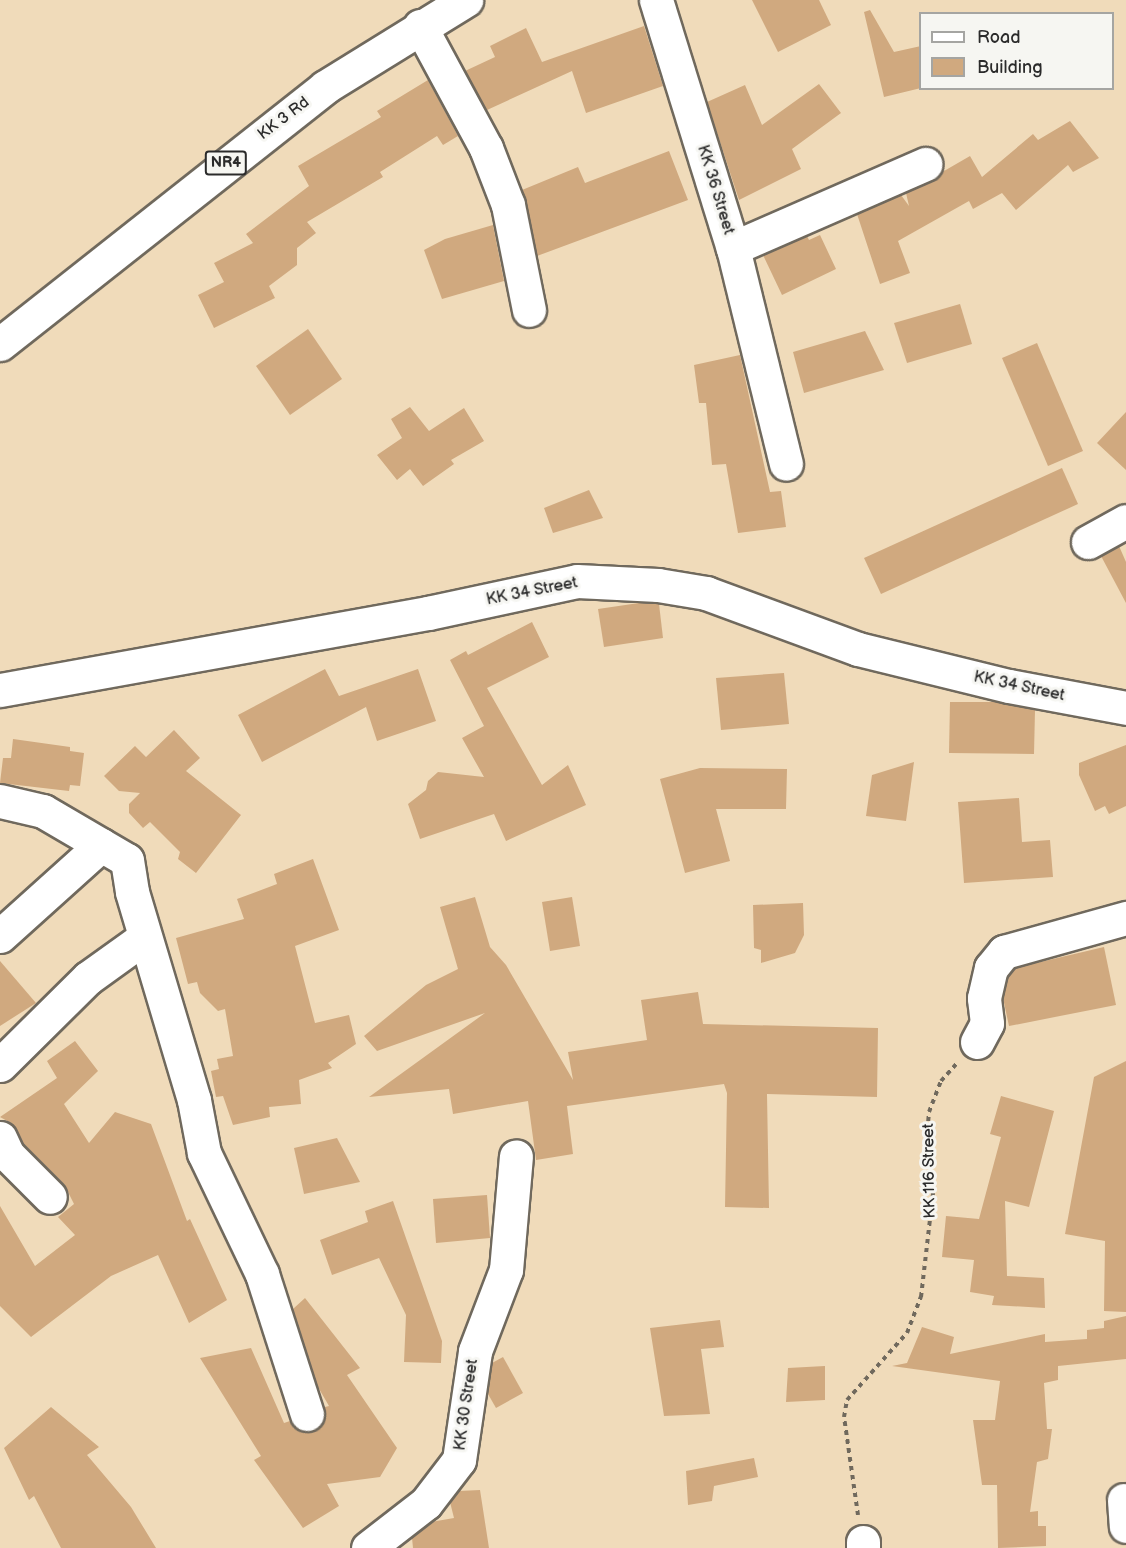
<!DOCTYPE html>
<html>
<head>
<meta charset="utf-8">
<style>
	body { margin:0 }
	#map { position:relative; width:1126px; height:1548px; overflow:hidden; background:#f0dbba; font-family:"Balsamiq Sans",sans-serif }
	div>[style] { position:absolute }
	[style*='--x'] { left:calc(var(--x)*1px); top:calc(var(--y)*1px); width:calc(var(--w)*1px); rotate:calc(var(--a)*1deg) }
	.building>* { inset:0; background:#d0a97f }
	.path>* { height:4px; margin-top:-2px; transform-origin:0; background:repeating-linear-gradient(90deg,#70695d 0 4.5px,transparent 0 9px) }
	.roads { filter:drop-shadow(2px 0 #70695d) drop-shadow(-2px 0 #70695d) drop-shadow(0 2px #70695d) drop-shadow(0 -2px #70695d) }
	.minor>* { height:33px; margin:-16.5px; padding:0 16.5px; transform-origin:16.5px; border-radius:16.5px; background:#fff }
	.highway>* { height:33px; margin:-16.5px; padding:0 16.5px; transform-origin:16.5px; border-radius:16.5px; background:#fff }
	span { translate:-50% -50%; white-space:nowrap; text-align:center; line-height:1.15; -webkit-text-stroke:6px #f6f6f2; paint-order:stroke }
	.shield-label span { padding:2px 4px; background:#f6f6f2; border:2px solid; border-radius:4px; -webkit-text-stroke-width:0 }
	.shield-label { font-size:15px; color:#2b2b2b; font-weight:700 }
	.street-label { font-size:16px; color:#2b2b2b }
	.legend { position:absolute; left:919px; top:12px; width:195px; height:78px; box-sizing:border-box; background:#f6f6f2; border:2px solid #a5a5a2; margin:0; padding:8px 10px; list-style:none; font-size:18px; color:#2b2b2b }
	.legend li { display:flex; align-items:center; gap:12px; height:30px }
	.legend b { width:30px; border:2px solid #a5a5a2 }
</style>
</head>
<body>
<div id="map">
	<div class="building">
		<div style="clip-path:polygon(752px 0,819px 0,831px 25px,778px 52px)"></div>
		<div style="clip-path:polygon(870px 10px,894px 52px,921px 46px,921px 88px,884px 97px,864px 12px)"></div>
		<div style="clip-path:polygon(644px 26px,663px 86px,586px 113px,572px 71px,487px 110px,465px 71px,495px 57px,490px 46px,526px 28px,542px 62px)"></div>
		<div style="clip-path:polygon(428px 80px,458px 136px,443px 145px,437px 136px,380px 172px,383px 177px,307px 222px,316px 233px,297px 248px,297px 265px,269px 286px,275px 298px,214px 328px,198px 295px,224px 282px,214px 263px,253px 243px,246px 234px,309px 186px,298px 166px,381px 117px,377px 111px)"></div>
		<div style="clip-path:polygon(819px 84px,841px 113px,792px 149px,801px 169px,739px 200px,707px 102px,745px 85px,762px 125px)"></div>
		<div style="clip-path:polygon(1070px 121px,1099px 158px,1073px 172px,1068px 165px,1016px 210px,1002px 193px,973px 209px,969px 201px,898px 241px,910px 273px,880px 284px,857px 214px,901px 195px,909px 206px,906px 193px,970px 156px,982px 177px,1033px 134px,1038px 140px)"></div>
		<div style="clip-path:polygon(669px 151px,688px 200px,537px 256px,522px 190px,578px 167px,585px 183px)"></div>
		<div style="clip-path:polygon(493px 225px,504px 281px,442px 299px,424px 250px,445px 239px)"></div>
		<div style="clip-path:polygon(820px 235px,836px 269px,782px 295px,763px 255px,807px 236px,809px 240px)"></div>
		<div style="clip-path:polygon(960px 304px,972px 344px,907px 363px,894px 323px)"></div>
		<div style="clip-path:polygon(308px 329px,342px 379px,290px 415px,256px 366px)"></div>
		<div style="clip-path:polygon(865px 331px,884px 370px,804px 393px,793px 352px)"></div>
		<div style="clip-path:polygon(1037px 343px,1083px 451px,1048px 466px,1002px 358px)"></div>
		<div style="clip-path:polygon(740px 355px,770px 492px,781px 491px,786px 527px,738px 533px,726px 464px,712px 465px,706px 403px,699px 403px,694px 365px)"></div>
		<div style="clip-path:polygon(410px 407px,429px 431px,464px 408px,484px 441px,451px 460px,454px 464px,423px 486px,410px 469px,397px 480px,377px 455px,402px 438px,391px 419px)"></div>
		<div style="clip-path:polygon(1126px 412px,1126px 470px,1097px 443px)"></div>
		<div style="clip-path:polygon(1062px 468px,1078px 504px,881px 594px,864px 558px)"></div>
		<div style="clip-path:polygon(589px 490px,603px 518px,553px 533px,544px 508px)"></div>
		<div style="clip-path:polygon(1119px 546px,1126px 562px,1126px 603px,1101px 556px)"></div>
		<div style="clip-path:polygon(639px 603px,659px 604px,663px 638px,604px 647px,598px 609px)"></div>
		<div style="clip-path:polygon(532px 622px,549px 657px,487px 688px,542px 785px,568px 765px,586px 805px,506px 841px,494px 814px,420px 839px,408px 804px,426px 790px,428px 781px,438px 772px,484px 777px,462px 738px,484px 726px,450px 660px,466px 651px,468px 655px)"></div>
		<div style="clip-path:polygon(325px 669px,339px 696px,418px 669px,436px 721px,377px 741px,366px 707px,262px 762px,238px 715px)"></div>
		<div style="clip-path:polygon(784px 673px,789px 724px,721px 730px,716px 678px)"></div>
		<div style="clip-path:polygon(950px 702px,997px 702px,1035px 710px,1034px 754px,949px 753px)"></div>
		<div style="clip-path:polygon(174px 730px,200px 758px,186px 771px,241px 815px,196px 873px,178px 859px,180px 852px,150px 822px,143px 828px,129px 813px,129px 804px,140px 793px,119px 791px,104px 776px,135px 746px,146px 757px)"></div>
		<div style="clip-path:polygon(13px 739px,70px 747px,70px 751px,84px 753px,80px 786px,70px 785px,69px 791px,0 783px,3px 758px,11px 758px)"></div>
		<div style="clip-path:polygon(1126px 745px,1126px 806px,1109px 814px,1105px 806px,1095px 811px,1079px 775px,1079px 763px)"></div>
		<div style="clip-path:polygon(914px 762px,906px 821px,866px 816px,872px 775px)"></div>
		<div style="clip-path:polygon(700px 768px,787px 769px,786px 809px,716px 809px,730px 861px,685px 873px,660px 779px)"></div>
		<div style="clip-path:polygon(1019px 798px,1022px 842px,1050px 840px,1053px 877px,964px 883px,958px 802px)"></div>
		<div style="clip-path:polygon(313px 859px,339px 930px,295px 946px,315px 1023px,349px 1015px,356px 1044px,328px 1063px,332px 1068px,299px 1080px,301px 1104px,269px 1107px,270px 1117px,233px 1125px,223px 1096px,216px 1097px,211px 1071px,219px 1069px,217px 1059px,233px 1056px,225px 1009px,218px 1011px,200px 993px,197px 982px,188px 984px,176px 938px,244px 919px,237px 899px,277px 884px,274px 874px)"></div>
		<div style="clip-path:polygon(475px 897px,490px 947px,506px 965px,573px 1080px,568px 1052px,647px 1040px,641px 1000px,698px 992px,703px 1024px,878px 1028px,877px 1097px,767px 1094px,769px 1208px,725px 1207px,727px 1093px,724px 1084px,567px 1106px,573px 1154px,536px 1160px,528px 1101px,453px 1114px,449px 1089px,369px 1097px,485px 1013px,377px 1051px,364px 1036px,426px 985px,458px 969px,440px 907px)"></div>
		<div style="clip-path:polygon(572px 897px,580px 946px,550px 951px,542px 902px)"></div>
		<div style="clip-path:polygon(803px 903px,804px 935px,795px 953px,761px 963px,761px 950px,754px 948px,753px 905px)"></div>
		<div style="clip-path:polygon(1104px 947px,1116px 1005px,1009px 1026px,1003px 998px,1008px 976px,1015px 968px)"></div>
		<div style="clip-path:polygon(0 961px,36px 1003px,0 1026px)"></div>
		<div style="clip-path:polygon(75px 1041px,98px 1071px,64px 1104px,89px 1143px,115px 1112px,151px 1124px,187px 1221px,190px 1219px,227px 1300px,189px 1323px,158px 1255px,111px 1276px,31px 1337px,0 1306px,0 1206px,35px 1266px,75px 1235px,58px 1217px,74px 1204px,64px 1184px,24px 1144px,11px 1123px,0 1117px,57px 1078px,47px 1061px)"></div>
		<div style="clip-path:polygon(1126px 1061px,1126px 1312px,1104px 1311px,1105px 1241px,1065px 1234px,1094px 1077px)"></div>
		<div style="clip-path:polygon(1001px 1096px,1054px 1111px,1029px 1207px,1005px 1201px,1007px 1276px,1044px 1278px,1045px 1308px,992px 1305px,994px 1296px,970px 1292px,974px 1260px,942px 1257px,946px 1216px,979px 1219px,1001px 1137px,990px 1134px)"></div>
		<div style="clip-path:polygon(337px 1138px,360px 1182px,304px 1194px,294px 1148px)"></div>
		<div style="clip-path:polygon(487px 1195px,490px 1238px,436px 1243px,433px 1199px)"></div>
		<div style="clip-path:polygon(393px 1201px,442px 1341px,441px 1363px,404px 1362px,406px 1315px,379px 1258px,332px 1275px,320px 1240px,368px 1222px,365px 1211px)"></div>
		<div style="clip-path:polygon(305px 1298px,360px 1368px,347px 1375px,397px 1448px,380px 1477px,327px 1484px,339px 1506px,303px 1528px,254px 1460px,261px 1456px,200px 1358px,251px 1348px,284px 1423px,290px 1421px,302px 1432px,313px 1432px,321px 1426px,325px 1407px,329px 1406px,318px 1387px,293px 1309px)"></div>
		<div style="clip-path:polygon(1126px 1316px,1126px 1359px,1058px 1366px,1058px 1380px,1044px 1383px,1047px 1429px,1052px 1429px,1048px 1459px,1037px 1462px,1030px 1512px,1038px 1511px,1038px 1526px,1046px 1526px,1046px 1546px,998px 1548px,997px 1485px,982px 1485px,973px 1420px,995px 1420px,1000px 1381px,892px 1366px,907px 1363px,922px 1327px,954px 1337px,950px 1354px,1045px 1334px,1045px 1342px,1087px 1339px,1087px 1330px,1104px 1328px,1104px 1321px)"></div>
		<div style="clip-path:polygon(720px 1320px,724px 1347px,701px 1349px,710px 1414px,664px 1416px,650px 1328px)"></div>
		<div style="clip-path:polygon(503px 1357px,523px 1393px,496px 1408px,488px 1394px,492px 1363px)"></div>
		<div style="clip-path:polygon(825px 1366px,825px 1400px,786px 1402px,788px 1368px)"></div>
		<div style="clip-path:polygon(51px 1407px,99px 1447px,87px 1455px,131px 1507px,156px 1548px,61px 1548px,34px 1496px,29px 1500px,4px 1448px)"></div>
		<div style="clip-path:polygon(754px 1458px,758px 1477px,714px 1486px,712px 1501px,688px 1505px,686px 1471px)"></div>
		<div style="clip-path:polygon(480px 1490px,489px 1548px,413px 1548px,412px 1538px,431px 1522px,454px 1518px,450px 1502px,459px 1491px)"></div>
	</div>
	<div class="path">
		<div style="--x:858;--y:1515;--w:99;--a:-98.1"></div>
		<div style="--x:844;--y:1417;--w:17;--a:-80"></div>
		<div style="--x:847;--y:1400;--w:90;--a:-48.2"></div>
		<div style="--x:907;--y:1333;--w:39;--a:-69"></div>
		<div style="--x:921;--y:1297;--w:104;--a:-83.4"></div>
		<div style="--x:933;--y:1194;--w:55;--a:-96.2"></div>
		<div style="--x:927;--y:1139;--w:27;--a:-86"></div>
		<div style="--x:929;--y:1112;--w:33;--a:-69"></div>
		<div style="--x:941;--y:1081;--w:25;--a:-48"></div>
	</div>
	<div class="roads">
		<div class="minor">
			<div style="--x:656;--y:0;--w:260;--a:72.8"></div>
			<div style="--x:733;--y:248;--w:210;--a:-23.6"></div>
			<div style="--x:420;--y:26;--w:139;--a:61.6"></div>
			<div style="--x:486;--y:148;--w:61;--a:68.9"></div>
			<div style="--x:508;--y:205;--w:107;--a:78.7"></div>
			<div style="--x:733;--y:248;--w:222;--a:76.2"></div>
			<div style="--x:1088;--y:542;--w:43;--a:-28.9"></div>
			<div style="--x:0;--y:690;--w:435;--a:-10.2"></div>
			<div style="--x:428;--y:613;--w:152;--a:-12.1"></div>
			<div style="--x:577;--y:581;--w:81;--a:2.8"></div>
			<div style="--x:658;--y:585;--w:49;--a:9.5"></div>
			<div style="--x:706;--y:593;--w:162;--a:20.2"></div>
			<div style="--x:858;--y:649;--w:155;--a:13.8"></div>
			<div style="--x:1009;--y:686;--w:119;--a:10.6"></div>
			<div style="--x:0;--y:801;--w:44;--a:13.1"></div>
			<div style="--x:43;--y:811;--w:97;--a:30.3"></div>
			<div style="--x:127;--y:860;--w:32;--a:81"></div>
			<div style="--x:132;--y:892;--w:217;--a:73.4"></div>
			<div style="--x:194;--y:1100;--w:54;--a:79.3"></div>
			<div style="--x:204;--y:1153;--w:134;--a:64.4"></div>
			<div style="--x:262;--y:1274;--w:147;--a:72.2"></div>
			<div style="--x:0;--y:936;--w:136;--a:-42"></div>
			<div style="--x:977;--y:1042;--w:21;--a:-62"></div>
			<div style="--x:987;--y:1023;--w:25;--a:-97"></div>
			<div style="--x:984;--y:998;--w:31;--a:-77"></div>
			<div style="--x:991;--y:968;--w:21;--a:-51"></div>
			<div style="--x:1004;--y:952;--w:127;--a:-15.6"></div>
			<div style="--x:0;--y:1065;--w:124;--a:-44.7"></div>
			<div style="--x:88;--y:978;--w:70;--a:-35.7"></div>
			<div style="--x:0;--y:1138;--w:19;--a:65"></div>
			<div style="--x:8;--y:1155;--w:59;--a:45"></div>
			<div style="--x:1124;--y:1500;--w:26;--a:86"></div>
			<div style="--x:863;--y:1542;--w:6;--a:90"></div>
			<div style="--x:368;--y:1548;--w:73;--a:-37.8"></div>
			<div style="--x:426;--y:1503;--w:54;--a:-52.5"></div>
			<div style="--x:459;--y:1460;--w:110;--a:-81.6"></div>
			<div style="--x:475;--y:1351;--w:87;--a:-69.1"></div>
			<div style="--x:506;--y:1270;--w:114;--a:-85"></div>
		</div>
		<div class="highway">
			<div style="--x:0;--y:344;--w:414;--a:-38.3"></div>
			<div style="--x:325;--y:87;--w:166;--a:-31.7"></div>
		</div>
	</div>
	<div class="shield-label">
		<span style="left:226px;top:163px">NR4</span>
	</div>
	<div class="street-label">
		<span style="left:284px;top:119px;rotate:-37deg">KK 3 Rd</span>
		<span style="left:715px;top:190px;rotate:73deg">KK 36 Street</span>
		<span style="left:532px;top:592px;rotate:-11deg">KK 34 Street</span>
		<span style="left:1019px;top:687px;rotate:12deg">KK 34 Street</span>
		<span style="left:930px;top:1171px;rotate:-91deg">KK 116 Street</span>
		<span style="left:467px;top:1405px;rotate:-82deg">KK 30 Street</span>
	</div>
	<ul class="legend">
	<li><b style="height:8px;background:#fff"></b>Road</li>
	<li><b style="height:16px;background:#d0a97f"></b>Building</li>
	</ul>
</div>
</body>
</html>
